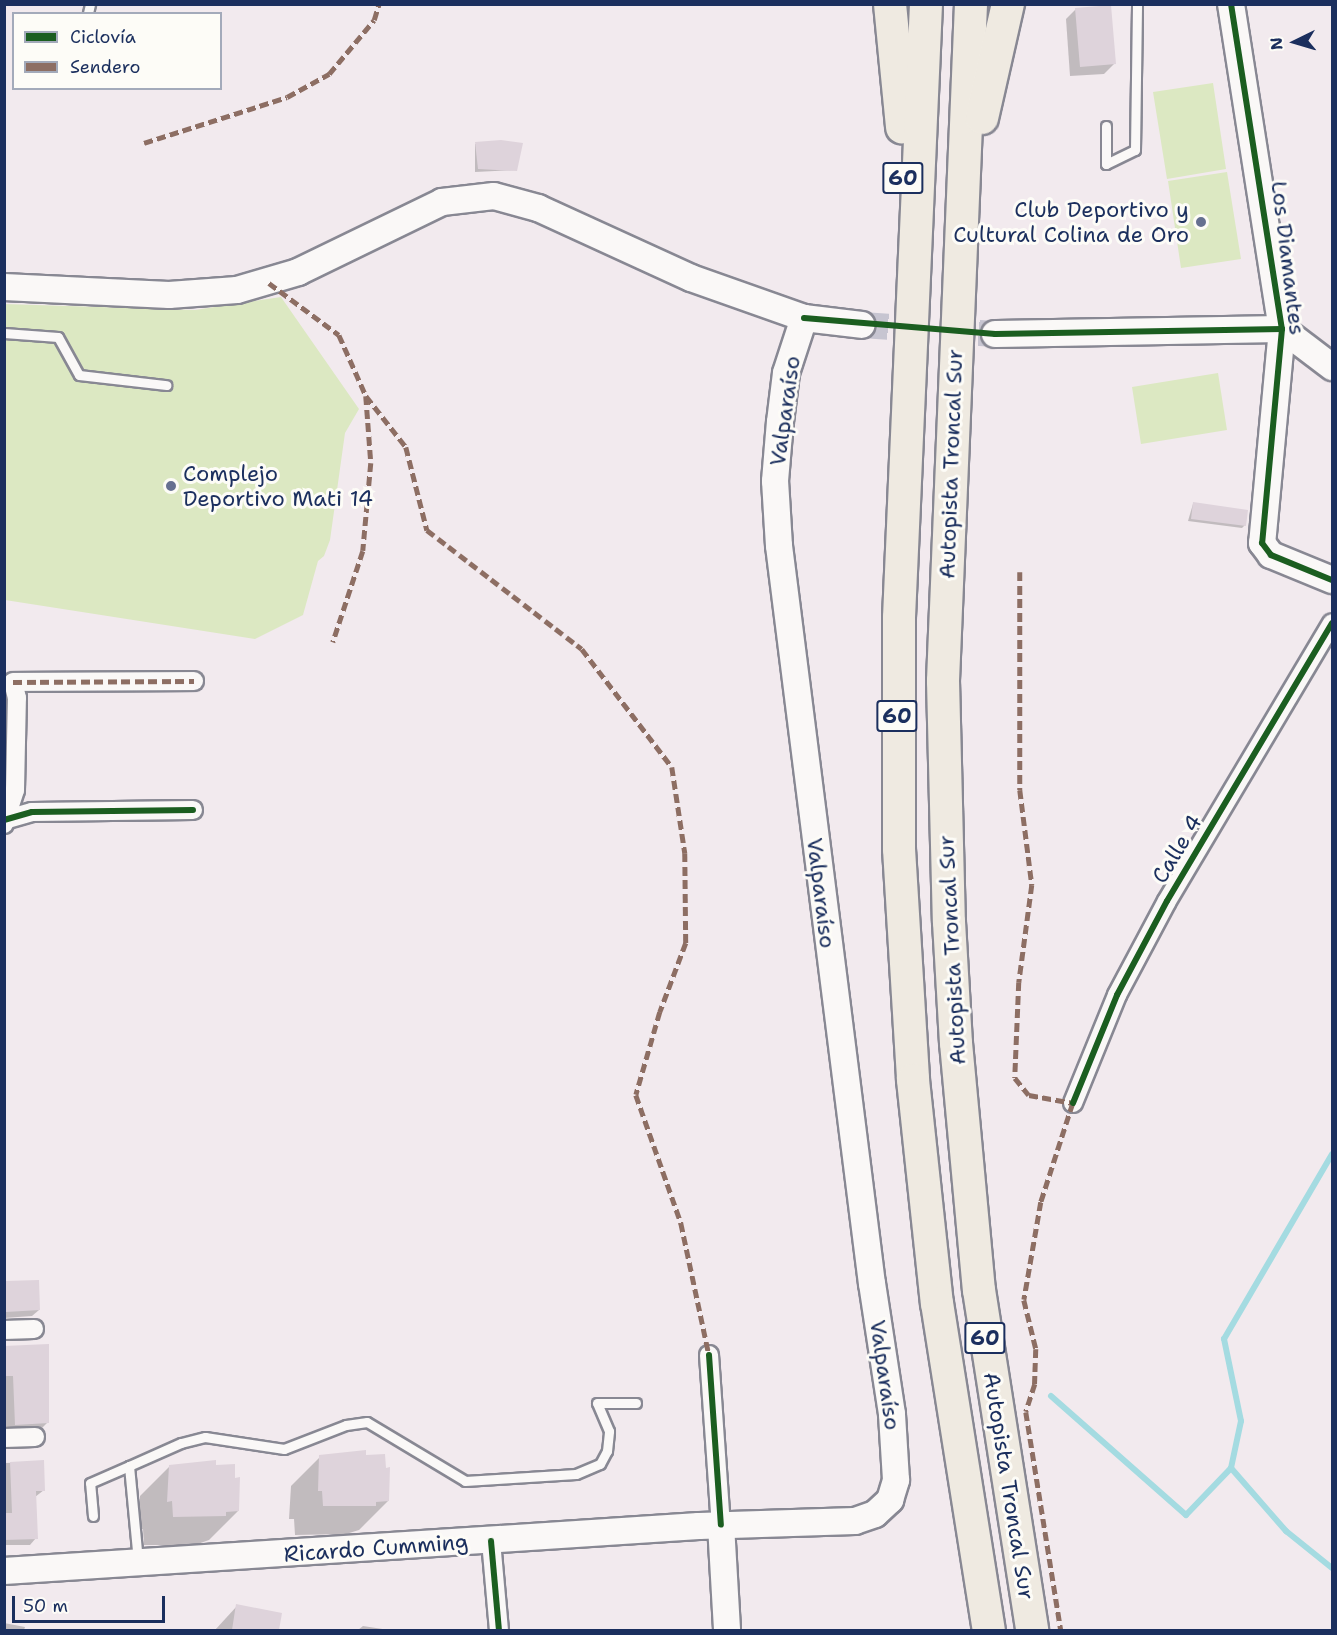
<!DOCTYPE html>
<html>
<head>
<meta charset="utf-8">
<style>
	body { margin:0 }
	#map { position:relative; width:1337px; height:1635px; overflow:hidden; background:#f2eaee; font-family:"Shantell Sans",sans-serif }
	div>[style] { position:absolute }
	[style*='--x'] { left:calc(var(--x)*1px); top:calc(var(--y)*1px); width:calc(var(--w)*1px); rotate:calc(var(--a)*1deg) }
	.green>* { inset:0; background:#dce8c2 }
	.shadow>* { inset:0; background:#0003 }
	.stream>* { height:6px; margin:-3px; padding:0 3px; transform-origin:3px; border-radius:3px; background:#a4dbe1 }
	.building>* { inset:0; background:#ded3db }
	.secondary-tunnel>* { height:26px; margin-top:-13px; transform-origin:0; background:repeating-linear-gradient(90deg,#c7c5d1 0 26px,transparent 0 39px) }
	.roads { filter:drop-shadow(2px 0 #888893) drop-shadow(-2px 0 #888893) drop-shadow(0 2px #888893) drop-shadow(0 -2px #888893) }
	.lane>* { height:9px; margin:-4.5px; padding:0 4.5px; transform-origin:4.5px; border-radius:4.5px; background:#faf8f7 }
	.street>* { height:18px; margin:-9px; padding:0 9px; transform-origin:9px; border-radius:9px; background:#faf8f7 }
	.secondary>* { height:26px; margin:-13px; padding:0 13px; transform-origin:13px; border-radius:13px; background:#faf8f7 }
	.highway>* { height:32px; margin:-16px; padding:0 16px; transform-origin:16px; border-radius:16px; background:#efeae1 }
	.quiet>* { height:4.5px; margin-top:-2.25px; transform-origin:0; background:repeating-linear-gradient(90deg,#8d6e63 0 9px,transparent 0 13.5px) }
	.cycleway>* { height:6px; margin:-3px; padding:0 3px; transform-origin:3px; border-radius:3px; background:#1b5e20 }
	.dots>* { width:16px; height:16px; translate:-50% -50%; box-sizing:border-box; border:3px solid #fdfcf7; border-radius:50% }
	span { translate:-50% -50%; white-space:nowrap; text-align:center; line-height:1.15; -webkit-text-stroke:6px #fdfcf7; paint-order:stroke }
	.shield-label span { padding:2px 4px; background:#fdfcf7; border:2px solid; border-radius:4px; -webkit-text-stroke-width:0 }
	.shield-label { font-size:21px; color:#1b2f5e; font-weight:700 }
	.poi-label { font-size:22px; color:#1b2f5e }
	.right { translate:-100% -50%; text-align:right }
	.left { translate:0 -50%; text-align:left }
	.street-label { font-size:22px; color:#1b2f5e }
	.frame { position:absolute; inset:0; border:6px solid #1b2f5e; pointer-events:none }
	.legend { position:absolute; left:12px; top:12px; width:210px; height:78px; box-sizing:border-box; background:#fdfcf7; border:2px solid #a3aaba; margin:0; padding:8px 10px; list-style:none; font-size:18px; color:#1b2f5e }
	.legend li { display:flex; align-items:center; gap:12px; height:30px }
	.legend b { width:30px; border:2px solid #a3aaba }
	.north { position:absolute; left:1265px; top:12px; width:60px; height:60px; -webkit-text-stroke:4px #fdfcf7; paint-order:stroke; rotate:265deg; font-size:16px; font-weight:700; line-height:24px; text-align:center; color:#1b2f5e }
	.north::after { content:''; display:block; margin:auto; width:21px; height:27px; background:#1b2f5e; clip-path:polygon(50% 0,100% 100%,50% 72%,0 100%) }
	.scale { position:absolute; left:12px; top:1596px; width:153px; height:27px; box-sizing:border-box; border:3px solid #1b2f5e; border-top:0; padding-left:8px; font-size:18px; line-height:21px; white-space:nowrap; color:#1b2f5e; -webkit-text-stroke:4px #fdfcf7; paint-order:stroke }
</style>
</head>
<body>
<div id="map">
	<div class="green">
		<div style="clip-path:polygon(1213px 83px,1226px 169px,1167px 179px,1153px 92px)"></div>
		<div style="clip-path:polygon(1227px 172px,1241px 259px,1181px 268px,1168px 181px)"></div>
		<div style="clip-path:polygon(281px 297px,359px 409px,345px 433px,330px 540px,324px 556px,318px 561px,303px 615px,255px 639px,5px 600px,4px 304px,195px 310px)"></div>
		<div style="clip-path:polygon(1218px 373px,1227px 430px,1141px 444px,1132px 387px)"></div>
	</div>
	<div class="shadow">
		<div style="clip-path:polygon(1076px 9px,1114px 64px,1104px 74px,1070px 76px,1066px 19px)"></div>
		<div style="clip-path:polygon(475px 144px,522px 144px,516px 170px,475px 172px)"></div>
		<div style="clip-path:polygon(1193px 504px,1245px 525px,1242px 528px,1188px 521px)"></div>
		<div style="clip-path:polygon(37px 1281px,39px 1310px,32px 1316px,4px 1318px,4px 1283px)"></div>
		<div style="clip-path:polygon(4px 1347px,47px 1423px,41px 1429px,4px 1430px)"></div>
		<div style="clip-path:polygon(320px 1457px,388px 1501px,359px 1530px,346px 1534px,295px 1535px,294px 1519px,289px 1519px,291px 1486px)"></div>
		<div style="clip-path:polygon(42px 1462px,44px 1490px,35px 1497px,36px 1538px,30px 1545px,4px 1545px,4px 1463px)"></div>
		<div style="clip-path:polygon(169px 1467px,215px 1467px,234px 1479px,238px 1511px,209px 1540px,195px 1545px,144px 1545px,143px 1529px,139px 1530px,140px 1496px)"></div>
		<div style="clip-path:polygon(237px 1606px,280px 1614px,277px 1630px,215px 1630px)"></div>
		<div style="clip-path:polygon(4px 1623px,25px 1627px,24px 1630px,4px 1630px)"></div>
		<div style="clip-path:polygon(363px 1626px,389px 1630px,358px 1630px)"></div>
	</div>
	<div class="stream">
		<div style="--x:1051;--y:1396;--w:180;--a:41.4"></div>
		<div style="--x:1186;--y:1515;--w:65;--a:-46.2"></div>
		<div style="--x:1231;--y:1468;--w:48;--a:-78"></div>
		<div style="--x:1241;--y:1421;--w:84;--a:-101.7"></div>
		<div style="--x:1224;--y:1339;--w:214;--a:-59.7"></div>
		<div style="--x:1231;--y:1468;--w:84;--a:48.9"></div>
		<div style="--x:1286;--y:1531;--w:59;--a:38.8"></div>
	</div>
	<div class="building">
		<div style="clip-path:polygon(1111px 5px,1116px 64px,1080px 67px,1075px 8px)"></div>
		<div style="clip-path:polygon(501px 140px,523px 143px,517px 171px,478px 169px,475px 142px)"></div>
		<div style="clip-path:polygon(1193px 502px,1248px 510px,1246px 526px,1191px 519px)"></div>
		<div style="clip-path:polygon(39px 1280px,40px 1310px,6px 1312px,5px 1281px)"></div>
		<div style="clip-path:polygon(49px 1344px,49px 1423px,15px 1425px,13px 1376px,4px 1376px,4px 1346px)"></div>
		<div style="clip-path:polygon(366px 1450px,366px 1455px,385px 1454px,386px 1468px,390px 1467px,389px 1501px,376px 1502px,376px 1506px,323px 1506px,322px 1491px,318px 1491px,319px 1455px)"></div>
		<div style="clip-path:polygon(44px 1460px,45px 1491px,36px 1491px,38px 1539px,4px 1540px,4px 1513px,12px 1513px,10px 1462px)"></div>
		<div style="clip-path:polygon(216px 1460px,216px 1465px,235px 1464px,235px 1478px,240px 1477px,239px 1511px,226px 1512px,226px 1516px,173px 1517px,172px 1501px,167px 1502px,169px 1465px)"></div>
		<div style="clip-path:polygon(236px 1604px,282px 1613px,279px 1630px,232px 1630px)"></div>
	</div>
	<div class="secondary-tunnel">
		<div style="--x:862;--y:325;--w:133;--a:3.9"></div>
	</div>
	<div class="roads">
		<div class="lane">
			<div style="--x:88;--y:13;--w:9;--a:-77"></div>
			<div style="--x:1106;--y:126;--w:38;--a:90"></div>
			<div style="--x:1106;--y:164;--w:32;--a:-26"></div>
			<div style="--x:1135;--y:150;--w:146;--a:-89.2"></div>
			<div style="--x:4;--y:333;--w:54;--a:4.2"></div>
			<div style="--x:58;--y:337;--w:43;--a:61.1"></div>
			<div style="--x:79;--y:375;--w:88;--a:6.6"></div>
			<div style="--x:129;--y:1466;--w:57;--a:-23.9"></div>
			<div style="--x:181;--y:1443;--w:25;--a:-14"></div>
			<div style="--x:205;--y:1437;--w:80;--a:8.6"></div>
			<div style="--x:284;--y:1449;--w:66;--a:-21.2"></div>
			<div style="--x:346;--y:1425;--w:21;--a:-8"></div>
			<div style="--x:367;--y:1422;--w:114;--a:31"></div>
			<div style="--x:465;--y:1481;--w:111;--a:-3.6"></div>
			<div style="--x:576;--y:1474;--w:26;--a:-23"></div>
			<div style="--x:600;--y:1464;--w:15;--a:-62"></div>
			<div style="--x:607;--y:1451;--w:20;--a:-84"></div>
			<div style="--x:609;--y:1431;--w:30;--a:-113"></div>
			<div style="--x:597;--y:1403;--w:39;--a:0"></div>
			<div style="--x:93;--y:1516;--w:33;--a:-95"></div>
			<div style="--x:90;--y:1483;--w:43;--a:-23.6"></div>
			<div style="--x:129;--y:1466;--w:96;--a:84.6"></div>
		</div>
		<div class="street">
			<div style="--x:13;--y:682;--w:181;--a:-0.3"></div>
			<div style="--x:4;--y:820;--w:29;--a:-16"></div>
			<div style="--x:32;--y:812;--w:161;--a:-0.7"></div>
			<div style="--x:4;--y:824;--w:36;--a:-72"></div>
			<div style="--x:15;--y:790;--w:92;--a:-88.8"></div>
			<div style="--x:17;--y:698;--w:16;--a:-104"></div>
			<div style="--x:1073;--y:1103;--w:117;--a:-67.8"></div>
			<div style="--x:1117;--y:995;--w:106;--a:-62"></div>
			<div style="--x:1167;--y:901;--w:323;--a:-59.3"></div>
			<div style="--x:4;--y:1330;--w:30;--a:-2"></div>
			<div style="--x:709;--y:1355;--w:170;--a:86"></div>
			<div style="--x:4;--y:1438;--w:31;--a:-2"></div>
			<div style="--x:491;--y:1541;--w:89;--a:84.9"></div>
		</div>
		<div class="secondary">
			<div style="--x:1231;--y:4;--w:329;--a:81.1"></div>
			<div style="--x:1282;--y:329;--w:215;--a:95.3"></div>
			<div style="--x:1262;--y:543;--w:15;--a:53"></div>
			<div style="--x:1271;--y:555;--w:66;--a:22.3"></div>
			<div style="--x:4;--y:287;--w:165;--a:2.8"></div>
			<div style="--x:169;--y:295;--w:68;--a:-4.2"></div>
			<div style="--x:237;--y:290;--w:64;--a:-16.4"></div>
			<div style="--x:298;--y:272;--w:160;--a:-25.9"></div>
			<div style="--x:442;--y:202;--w:52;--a:-6.6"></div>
			<div style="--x:494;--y:196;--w:46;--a:15.3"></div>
			<div style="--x:538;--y:208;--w:168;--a:24.6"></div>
			<div style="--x:691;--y:278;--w:120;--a:19.5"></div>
			<div style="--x:804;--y:318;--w:58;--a:6.9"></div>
			<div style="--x:1282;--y:329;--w:63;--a:37.2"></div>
			<div style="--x:995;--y:334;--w:287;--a:-1"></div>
			<div style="--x:721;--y:1525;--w:105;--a:86.7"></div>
			<div style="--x:4;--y:1571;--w:696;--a:-3.7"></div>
			<div style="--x:699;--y:1526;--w:156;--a:-1.8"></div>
			<div style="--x:855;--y:1521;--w:21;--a:-19"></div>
			<div style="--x:875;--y:1514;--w:21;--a:-43"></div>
			<div style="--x:890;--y:1500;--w:21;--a:-73"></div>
			<div style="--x:896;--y:1480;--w:66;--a:-93.5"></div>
			<div style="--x:892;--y:1414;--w:132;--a:-98.7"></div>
			<div style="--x:872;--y:1284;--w:744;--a:-97.18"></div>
			<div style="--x:779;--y:546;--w:65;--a:-93.5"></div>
			<div style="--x:775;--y:481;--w:59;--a:-85.2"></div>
			<div style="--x:780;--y:422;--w:49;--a:-83"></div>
			<div style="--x:786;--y:373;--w:58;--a:-71.9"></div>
		</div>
		<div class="highway">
			<div style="--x:890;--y:4;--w:124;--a:84.4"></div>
			<div style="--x:926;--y:4;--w:615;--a:92.52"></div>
			<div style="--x:899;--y:618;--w:231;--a:90"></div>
			<div style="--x:899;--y:849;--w:231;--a:86.5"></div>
			<div style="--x:913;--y:1080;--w:224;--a:83.9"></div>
			<div style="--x:937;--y:1303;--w:331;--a:81"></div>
			<div style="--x:971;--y:4;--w:678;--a:92.37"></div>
			<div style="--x:943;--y:681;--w:241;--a:88.6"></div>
			<div style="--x:949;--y:922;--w:121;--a:86.7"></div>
			<div style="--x:956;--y:1043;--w:248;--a:84.7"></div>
			<div style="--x:979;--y:1290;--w:344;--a:81.1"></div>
			<div style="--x:982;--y:118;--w:117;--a:-77.2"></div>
		</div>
	</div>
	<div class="quiet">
		<div style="--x:144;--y:143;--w:150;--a:-17.8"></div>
		<div style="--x:287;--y:97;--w:48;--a:-28.7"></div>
		<div style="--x:329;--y:74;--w:70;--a:-50.2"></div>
		<div style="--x:374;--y:20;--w:17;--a:-73"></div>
		<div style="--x:269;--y:283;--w:87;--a:36.6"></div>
		<div style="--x:339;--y:335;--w:67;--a:66.1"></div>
		<div style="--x:366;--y:396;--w:67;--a:85.7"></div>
		<div style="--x:371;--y:463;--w:88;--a:95.2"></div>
		<div style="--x:363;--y:551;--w:96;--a:108.2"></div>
		<div style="--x:366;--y:396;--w:65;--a:51.9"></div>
		<div style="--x:406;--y:447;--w:86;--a:75.8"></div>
		<div style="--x:427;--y:530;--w:195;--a:37.5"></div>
		<div style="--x:582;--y:649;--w:148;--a:52.7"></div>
		<div style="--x:672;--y:767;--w:87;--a:81.4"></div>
		<div style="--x:685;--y:853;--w:90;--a:89.4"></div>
		<div style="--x:686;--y:943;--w:74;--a:110.6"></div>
		<div style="--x:660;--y:1012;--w:86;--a:106.1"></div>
		<div style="--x:636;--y:1095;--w:136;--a:70.6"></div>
		<div style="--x:681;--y:1223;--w:135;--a:78"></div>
		<div style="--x:1020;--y:572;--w:218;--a:90"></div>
		<div style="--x:1020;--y:790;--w:96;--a:82.8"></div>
		<div style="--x:1032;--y:885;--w:98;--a:97.6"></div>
		<div style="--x:1019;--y:982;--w:96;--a:92.4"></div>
		<div style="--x:1015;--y:1078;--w:22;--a:51"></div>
		<div style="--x:1029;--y:1095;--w:45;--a:10.3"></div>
		<div style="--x:1073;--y:1103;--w:104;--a:107.9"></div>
		<div style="--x:1041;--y:1202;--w:99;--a:99.8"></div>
		<div style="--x:1024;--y:1300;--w:50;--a:76.2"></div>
		<div style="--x:1036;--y:1349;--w:35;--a:92"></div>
		<div style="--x:1035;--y:1384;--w:29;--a:108"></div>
		<div style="--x:1026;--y:1412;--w:221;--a:80.9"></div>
		<div style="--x:13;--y:682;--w:181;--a:-0.3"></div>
	</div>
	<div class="cycleway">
		<div style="--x:1231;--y:4;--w:329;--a:81.1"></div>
		<div style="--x:1282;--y:329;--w:215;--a:95.3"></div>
		<div style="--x:1262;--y:543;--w:15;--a:53"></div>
		<div style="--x:1271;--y:555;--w:66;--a:22.3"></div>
		<div style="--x:804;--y:318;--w:192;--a:4.8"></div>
		<div style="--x:995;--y:334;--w:287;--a:-1"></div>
		<div style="--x:4;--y:820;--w:29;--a:-16"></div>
		<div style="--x:32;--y:812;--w:161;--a:-0.7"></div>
		<div style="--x:1073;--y:1103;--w:117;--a:-67.8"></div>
		<div style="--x:1117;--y:995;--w:106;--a:-62"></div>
		<div style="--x:1167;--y:901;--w:323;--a:-59.3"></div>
		<div style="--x:709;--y:1355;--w:170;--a:86"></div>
		<div style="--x:491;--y:1541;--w:89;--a:84.9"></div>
	</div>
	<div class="dots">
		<div style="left:1201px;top:222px;background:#667090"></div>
		<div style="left:171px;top:486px;background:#667090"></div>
	</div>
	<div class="shield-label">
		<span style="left:903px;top:178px">60</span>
		<span style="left:897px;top:716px">60</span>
		<span style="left:985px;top:1338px">60</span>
	</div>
	<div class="poi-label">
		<span class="right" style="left:1189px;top:222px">Club Deportivo y<br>Cultural Colina de Oro</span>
		<span class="left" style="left:183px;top:486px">Complejo<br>Deportivo Mati 14</span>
	</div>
	<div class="street-label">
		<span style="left:1288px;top:258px;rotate:83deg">Los Diamantes</span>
		<span style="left:785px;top:411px;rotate:-82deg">Valparaíso</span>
		<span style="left:951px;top:464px;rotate:-88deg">Autopista Troncal Sur</span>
		<span style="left:1177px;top:849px;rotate:-59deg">Calle 4</span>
		<span style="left:821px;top:893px;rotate:83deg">Valparaíso</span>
		<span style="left:952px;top:950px;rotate:-93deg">Autopista Troncal Sur</span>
		<span style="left:885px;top:1375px;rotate:82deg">Valparaíso</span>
		<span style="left:1009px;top:1486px;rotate:81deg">Autopista Troncal Sur</span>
		<span style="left:376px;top:1548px;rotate:-4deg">Ricardo Cumming</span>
	</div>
	<div class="frame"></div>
	<ul class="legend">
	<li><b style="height:8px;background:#1b5e20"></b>Ciclovía</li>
	<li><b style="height:8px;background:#8d6e63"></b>Sendero</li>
	</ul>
	<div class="north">N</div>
	<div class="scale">50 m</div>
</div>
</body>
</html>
